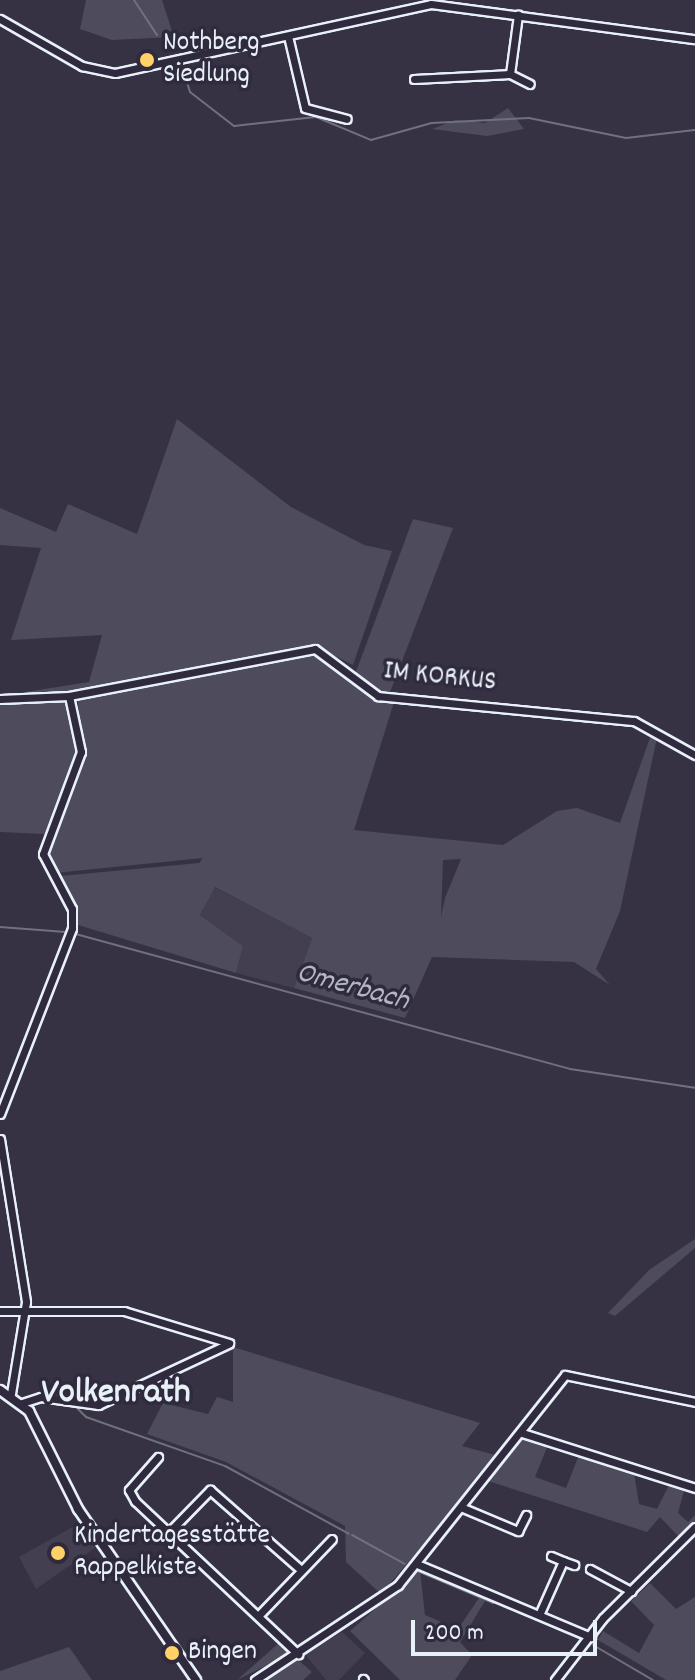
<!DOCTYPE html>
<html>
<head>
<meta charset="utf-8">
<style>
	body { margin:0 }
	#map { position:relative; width:695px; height:1680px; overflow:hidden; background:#363244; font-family:Dekko,sans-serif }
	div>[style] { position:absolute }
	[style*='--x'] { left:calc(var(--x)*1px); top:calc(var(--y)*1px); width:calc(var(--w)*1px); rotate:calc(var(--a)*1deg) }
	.built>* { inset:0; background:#433f51 }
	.green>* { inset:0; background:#4d4b5c }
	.stream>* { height:2px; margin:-1px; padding:0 1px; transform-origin:1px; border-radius:1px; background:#70717f }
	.roads { filter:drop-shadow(2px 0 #e8f1f8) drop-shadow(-2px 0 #e8f1f8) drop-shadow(0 2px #e8f1f8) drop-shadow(0 -2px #e8f1f8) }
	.minor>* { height:7px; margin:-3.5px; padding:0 3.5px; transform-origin:3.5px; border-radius:3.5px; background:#2f2a3d }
	.major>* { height:8px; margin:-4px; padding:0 4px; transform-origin:4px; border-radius:4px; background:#2f2a3d }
	.dots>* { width:22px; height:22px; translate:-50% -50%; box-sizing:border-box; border:4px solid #2f2a3d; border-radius:50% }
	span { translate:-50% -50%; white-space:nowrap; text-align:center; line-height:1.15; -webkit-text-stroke:7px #2f2a3d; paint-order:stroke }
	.poi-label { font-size:28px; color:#e8f1f8 }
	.left { translate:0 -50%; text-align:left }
	.street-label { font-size:28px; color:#e8f1f8 }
	.water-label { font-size:30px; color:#b2b7c2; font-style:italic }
	.district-label { font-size:36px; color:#e8f1f8; font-weight:700 }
	.scale { position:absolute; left:411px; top:1620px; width:186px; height:36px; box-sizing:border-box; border:4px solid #e8f1f8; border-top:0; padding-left:10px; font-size:24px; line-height:28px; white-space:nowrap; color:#e8f1f8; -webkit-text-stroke:6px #2f2a3d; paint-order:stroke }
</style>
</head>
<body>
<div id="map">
	<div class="built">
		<div style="clip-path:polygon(214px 887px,312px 938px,294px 988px,236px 973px,243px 946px,200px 915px)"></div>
		<div style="clip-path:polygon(78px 1524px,95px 1548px,36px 1589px,19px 1557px)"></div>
		<div style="clip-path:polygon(342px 1632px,365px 1653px,339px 1680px,326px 1680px,305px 1654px)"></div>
	</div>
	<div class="green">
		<div style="clip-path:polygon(86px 0,162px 0,174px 37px,112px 40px,80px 29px)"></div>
		<div style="clip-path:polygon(508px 108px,524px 129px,487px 136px,432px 129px,456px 120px,485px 123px)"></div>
		<div style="clip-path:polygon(177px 419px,291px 507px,364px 545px,392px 551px,353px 665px,315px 646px,68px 692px,0 696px,89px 682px,102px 635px,11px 640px,41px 548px,0 545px,0 508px,56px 532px,68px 504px,137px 534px)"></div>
		<div style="clip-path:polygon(413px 519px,453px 528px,389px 695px,379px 694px,354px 677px)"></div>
		<div style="clip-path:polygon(evenodd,315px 652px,358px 688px,395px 699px,354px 830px,503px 845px,557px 811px,577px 808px,620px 823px,653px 729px,658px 733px,620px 911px,596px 969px,610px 985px,574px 962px,432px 957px,405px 1018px,294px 988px,312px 938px,215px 887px,200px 915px,243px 946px,236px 973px,78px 925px,60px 876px,199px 863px,203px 858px,55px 873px,45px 854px,83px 752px,77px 695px,315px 652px,461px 859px,445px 898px,441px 917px,443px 860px,461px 859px)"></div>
		<div style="clip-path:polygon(0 701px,58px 698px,68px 704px,78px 749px,45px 834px,0 832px)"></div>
		<div style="clip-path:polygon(695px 1239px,695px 1248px,615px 1316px,608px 1313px,649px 1270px)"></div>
		<div style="clip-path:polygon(233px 1347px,480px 1423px,462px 1446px,499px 1456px,381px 1594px,346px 1562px,345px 1526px,226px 1462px,147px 1434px,163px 1403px,208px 1414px,217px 1397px,233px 1402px)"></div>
		<div style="clip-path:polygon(523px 1439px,548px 1445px,535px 1477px,566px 1488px,579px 1455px,634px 1473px,639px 1504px,657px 1509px,669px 1485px,684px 1491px,678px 1513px,688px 1522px,695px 1515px,695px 1522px,679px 1537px,660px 1517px,647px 1532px,488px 1481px)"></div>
		<div style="clip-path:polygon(420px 1570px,425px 1615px,458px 1629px,479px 1598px,485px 1601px,460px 1642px,472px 1655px,455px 1680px,400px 1680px,350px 1631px)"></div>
		<div style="clip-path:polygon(650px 1583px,676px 1609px,695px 1597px,695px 1680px,666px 1680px,598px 1640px,603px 1631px,639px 1653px,654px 1625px,631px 1601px)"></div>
		<div style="clip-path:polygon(280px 1642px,289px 1654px,237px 1680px)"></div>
		<div style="clip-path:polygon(69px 1647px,92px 1680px,0 1680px,0 1671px)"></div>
		<div style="clip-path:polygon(297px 1659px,312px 1672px,303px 1680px,263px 1680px)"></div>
	</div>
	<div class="stream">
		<div style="--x:134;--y:0;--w:42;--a:56.7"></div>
		<div style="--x:183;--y:69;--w:24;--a:73"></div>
		<div style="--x:190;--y:92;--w:56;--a:37.7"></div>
		<div style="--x:234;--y:126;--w:82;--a:-6.3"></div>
		<div style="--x:316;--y:117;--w:60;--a:22.7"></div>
		<div style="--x:371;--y:140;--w:63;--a:-15.6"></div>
		<div style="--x:432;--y:123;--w:97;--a:-3"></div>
		<div style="--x:529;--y:118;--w:99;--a:11.7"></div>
		<div style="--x:626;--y:138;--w:69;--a:-6.6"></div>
		<div style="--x:0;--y:927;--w:66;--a:4.3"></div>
		<div style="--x:72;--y:933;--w:516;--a:15.27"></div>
		<div style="--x:570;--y:1069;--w:126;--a:8.6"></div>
		<div style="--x:75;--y:1406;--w:16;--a:45"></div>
		<div style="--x:86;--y:1417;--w:147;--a:19.4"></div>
		<div style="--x:225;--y:1466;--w:141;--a:28.7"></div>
		<div style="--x:352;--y:1535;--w:60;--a:28.7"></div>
		<div style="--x:415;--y:1570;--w:85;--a:22.9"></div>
		<div style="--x:503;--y:1606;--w:31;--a:22"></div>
		<div style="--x:542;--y:1622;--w:43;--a:23.6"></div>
		<div style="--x:593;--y:1645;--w:69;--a:30.3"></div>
	</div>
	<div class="roads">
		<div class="minor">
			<div style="--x:0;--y:19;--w:95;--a:29.8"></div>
			<div style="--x:82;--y:66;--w:34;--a:12"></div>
			<div style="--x:115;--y:73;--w:323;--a:-12.3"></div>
			<div style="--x:431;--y:4;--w:266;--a:7.6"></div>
			<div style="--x:288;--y:36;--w:74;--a:76.7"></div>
			<div style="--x:305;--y:108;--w:43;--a:14.7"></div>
			<div style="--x:510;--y:74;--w:22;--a:27"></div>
			<div style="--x:414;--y:79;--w:96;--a:-3"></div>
			<div style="--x:510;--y:74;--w:60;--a:-82.3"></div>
			<div style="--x:0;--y:699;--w:69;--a:-2.5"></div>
			<div style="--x:69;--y:696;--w:250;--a:-10.8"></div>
			<div style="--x:315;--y:649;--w:79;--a:36.7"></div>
			<div style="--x:378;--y:696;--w:257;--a:5.6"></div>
			<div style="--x:634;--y:721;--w:70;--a:29.1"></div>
			<div style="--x:0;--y:1114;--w:199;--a:-68.8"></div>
			<div style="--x:72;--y:928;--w:19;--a:-90"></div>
			<div style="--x:72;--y:909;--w:62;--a:-117.8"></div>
			<div style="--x:43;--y:854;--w:109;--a:-69.6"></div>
			<div style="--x:81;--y:752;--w:57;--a:-102.1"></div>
			<div style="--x:0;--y:1139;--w:165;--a:80.9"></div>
			<div style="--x:26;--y:1302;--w:93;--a:99.3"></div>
			<div style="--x:0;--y:1311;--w:124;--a:0"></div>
			<div style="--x:124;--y:1311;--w:110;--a:16.9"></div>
			<div style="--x:22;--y:1403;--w:20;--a:-18"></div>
			<div style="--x:41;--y:1397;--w:58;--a:8"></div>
			<div style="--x:98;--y:1405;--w:144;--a:-25.1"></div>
			<div style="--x:522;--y:1433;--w:182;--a:17.6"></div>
			<div style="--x:158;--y:1457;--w:44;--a:131.3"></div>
			<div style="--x:129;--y:1490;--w:13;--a:61"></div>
			<div style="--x:135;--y:1501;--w:224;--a:43.2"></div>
			<div style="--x:463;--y:1508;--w:60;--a:22.7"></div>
			<div style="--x:518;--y:1531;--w:18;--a:-63"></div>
			<div style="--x:169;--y:1532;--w:59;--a:-45.7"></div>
			<div style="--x:210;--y:1490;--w:121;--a:41.3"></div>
			<div style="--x:551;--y:1556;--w:13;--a:23"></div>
			<div style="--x:417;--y:1564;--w:189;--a:22.8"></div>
			<div style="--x:590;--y:1569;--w:47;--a:28.2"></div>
			<div style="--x:259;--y:1615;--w:105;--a:-46.2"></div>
			<div style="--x:539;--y:1615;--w:59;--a:-66"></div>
			<div style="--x:563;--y:1561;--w:12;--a:20"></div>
			<div style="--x:363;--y:1679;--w:1;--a:45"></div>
			<div style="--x:255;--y:1680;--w:172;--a:-33.6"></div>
			<div style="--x:398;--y:1585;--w:268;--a:-51.5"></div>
			<div style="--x:565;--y:1375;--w:133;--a:11.7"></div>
			<div style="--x:555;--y:1680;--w:78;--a:-52.3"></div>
			<div style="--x:603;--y:1618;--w:129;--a:-44.7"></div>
		</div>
		<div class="major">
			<div style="--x:0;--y:1390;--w:36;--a:36"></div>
			<div style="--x:29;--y:1411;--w:110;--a:63.4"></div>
			<div style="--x:78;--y:1509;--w:208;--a:55.4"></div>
		</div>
	</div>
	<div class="dots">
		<div style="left:147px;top:60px;background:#ffd166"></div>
		<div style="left:58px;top:1553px;background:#ffd166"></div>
		<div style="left:172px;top:1653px;background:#ffd166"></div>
	</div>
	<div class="poi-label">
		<span class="left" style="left:163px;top:60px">Nothberg<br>Siedlung</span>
		<span class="left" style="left:74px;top:1553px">Kindertagesstätte<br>Rappelkiste</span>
		<span class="left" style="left:188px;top:1653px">Bingen</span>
	</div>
	<div class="street-label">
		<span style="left:440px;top:678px;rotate:6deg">IM KORKUS</span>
	</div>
	<div class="water-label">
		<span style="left:352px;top:989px;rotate:15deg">Omerbach</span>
	</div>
	<div class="district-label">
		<span style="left:116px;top:1395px">Volkenrath</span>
	</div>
	<div class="scale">200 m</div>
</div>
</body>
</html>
